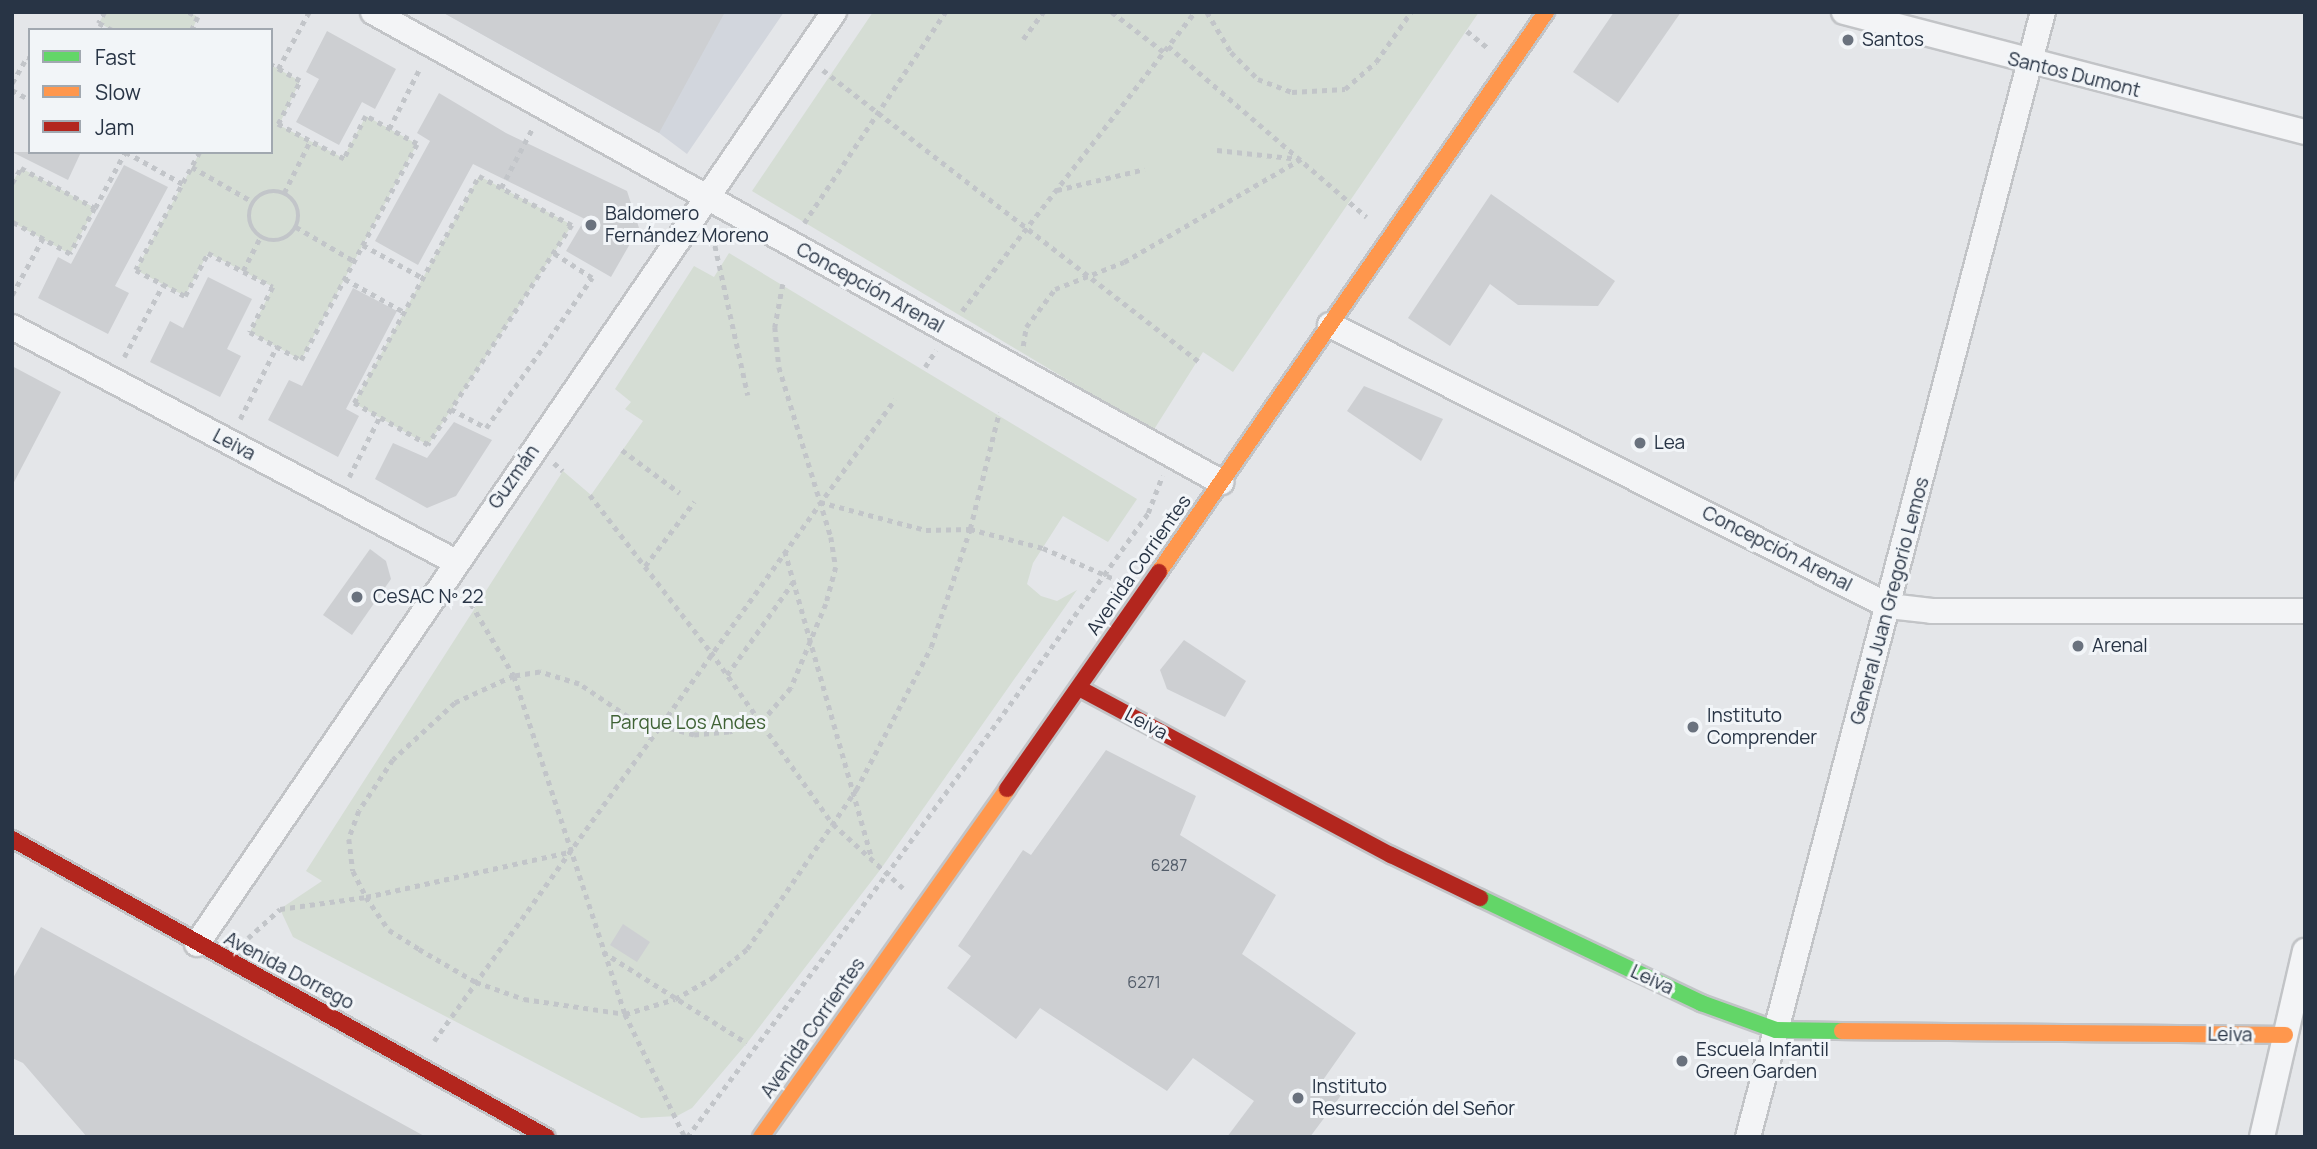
<!DOCTYPE html>
<html>
<head>
<meta charset="utf-8">
<style>
	body { margin:0 }
	#map { position:relative; width:2317px; height:1149px; overflow:hidden; background:#e4e6e9; font-family:Manrope,sans-serif }
	div>[style] { position:absolute }
	[style*='--x'] { left:calc(var(--x)*1px); top:calc(var(--y)*1px); width:calc(var(--w)*1px); rotate:calc(var(--a)*1deg) }
	.built>* { inset:0; background:#d2d6dd }
	.green>* { inset:0; background:#d5ddd4 }
	.building>* { inset:0; background:#cdcfd2 }
	.path>* { height:4.5px; margin-top:-2.25px; transform-origin:0; background:repeating-linear-gradient(90deg,#c2c5c9 0 5px,transparent 0 10px) }
	.path>.ring { margin:-2.25px; padding:0; box-sizing:content-box; background:none; border:4.5px solid #c2c5c9; border-radius:50% }
	.roads { filter:drop-shadow(2px 0 #c2c4c7) drop-shadow(-2px 0 #c2c4c7) drop-shadow(0 2px #c2c4c7) drop-shadow(0 -2px #c2c4c7) }
	.street>* { height:24px; margin:-12px; padding:0 12px; transform-origin:12px; border-radius:12px; background:#f3f4f6 }
	.fast>* { height:16px; margin:-8px; padding:0 8px; transform-origin:8px; border-radius:8px; background:#63d668 }
	.slow>* { height:16px; margin:-8px; padding:0 8px; transform-origin:8px; border-radius:8px; background:#ff974d }
	.jam>* { height:16px; margin:-8px; padding:0 8px; transform-origin:8px; border-radius:8px; background:#b3261e }
	.dots>* { width:19px; height:19px; translate:-50% -50%; box-sizing:border-box; border:4px solid #f2f5f8; border-radius:50% }
	span { translate:-50% -50%; white-space:nowrap; text-align:center; line-height:1.15; -webkit-text-stroke:6px #f2f5f8; paint-order:stroke }
	.number-label { font-size:16px; color:#525c69 }
	.number-label span { -webkit-text-stroke-width:0 }
	.poi-label { font-size:19px; color:#283445 }
	.left { translate:0 -50%; text-align:left }
	.street-label { font-size:19px; color:#283445 }
	.park-label { font-size:19px; color:#3f6235 }
	.frame { position:absolute; inset:0; border:14px solid #283445; pointer-events:none }
	.legend { position:absolute; left:28px; top:28px; width:245px; height:126px; box-sizing:border-box; background:#f2f5f8; border:2px solid #a1a8b0; margin:0; padding:9px 12px; list-style:none; font-size:21px; color:#283445 }
	.legend li { display:flex; align-items:center; gap:14px; height:35px }
	.legend b { width:35px; border:2px solid #a1a8b0 }
</style>
</head>
<body>
<div id="map">
	<div class="built">
		<div style="clip-path:polygon(442px 12px,784px 12px,687px 154px,659px 133px)"></div>
	</div>
	<div class="green">
		<div style="clip-path:polygon(105px 12px,189px 12px,198px 17px,192px 30px,112px 30px,99px 23px)"></div>
		<div style="clip-path:polygon(873px 12px,1479px 12px,1233px 372px,1203px 352px,1153px 431px,752px 191px)"></div>
		<div style="clip-path:polygon(271px 65px,300px 81px,279px 125px,343px 158px,366px 116px,417px 144px,301px 360px,250px 332px,273px 287px,208px 253px,185px 296px,136px 270px,200px 152px,271px 152px)"></div>
		<div style="clip-path:polygon(21px 168px,95px 208px,70px 254px,12px 222px,12px 183px)"></div>
		<div style="clip-path:polygon(479px 176px,572px 225px,428px 445px,354px 403px)"></div>
		<div style="clip-path:polygon(729px 253px,1137px 499px,1108px 542px,1063px 516px,1033px 563px,1027px 584px,1041px 596px,1057px 601px,1077px 590px,880px 870px,747px 1043px,692px 1108px,677px 1116px,641px 1118px,293px 937px,280px 909px,322px 881px,306px 871px,563px 471px,591px 495px,643px 421px,625px 409px,631px 402px,615px 389px,694px 266px,714px 277px)"></div>
	</div>
	<div class="building">
		<div style="clip-path:polygon(442px 12px,725px 12px,659px 133px)"></div>
		<div style="clip-path:polygon(1614px 12px,1681px 12px,1618px 103px,1573px 72px)"></div>
		<div style="clip-path:polygon(327px 31px,396px 69px,375px 109px,362px 102px,339px 145px,296px 122px,319px 79px,306px 72px)"></div>
		<div style="clip-path:polygon(439px 93px,506px 133px,627px 191px,639px 228px,611px 277px,566px 251px,585px 219px,473px 164px,418px 265px,375px 241px,430px 141px,417px 133px)"></div>
		<div style="clip-path:polygon(12px 152px,81px 152px,68px 180px)"></div>
		<div style="clip-path:polygon(124px 165px,168px 187px,115px 286px,129px 293px,108px 334px,38px 298px,58px 257px,71px 264px)"></div>
		<div style="clip-path:polygon(1491px 194px,1615px 281px,1598px 306px,1518px 305px,1490px 284px,1450px 346px,1408px 318px)"></div>
		<div style="clip-path:polygon(208px 277px,252px 299px,227px 349px,241px 356px,220px 397px,150px 362px,170px 321px,183px 328px)"></div>
		<div style="clip-path:polygon(353px 288px,397px 311px,346px 409px,359px 416px,338px 457px,268px 420px,289px 380px,302px 386px)"></div>
		<div style="clip-path:polygon(12px 366px,61px 392px,12px 486px)"></div>
		<div style="clip-path:polygon(1364px 386px,1443px 419px,1421px 461px,1347px 411px)"></div>
		<div style="clip-path:polygon(454px 422px,492px 440px,456px 496px,427px 508px,375px 479px,393px 443px,427px 458px)"></div>
		<div style="clip-path:polygon(370px 549px,386px 561px,391px 579px,352px 635px,323px 615px)"></div>
		<div style="clip-path:polygon(1184px 640px,1246px 681px,1225px 717px,1167px 689px,1160px 670px)"></div>
		<div style="clip-path:polygon(1106px 750px,1196px 796px,1180px 835px,1276px 895px,1242px 954px,1356px 1033px,1323px 1080px,1342px 1094px,1310px 1137px,1227px 1137px,1254px 1101px,1193px 1058px,1167px 1091px,1040px 1008px,1016px 1039px,947px 988px,971px 956px,958px 946px,1023px 850px,1031px 855px)"></div>
		<div style="clip-path:polygon(623px 924px,650px 942px,637px 962px,610px 945px)"></div>
		<div style="clip-path:polygon(41px 927px,304px 1070px,426px 1137px,87px 1137px,23px 1063px,12px 1058px,12px 980px)"></div>
	</div>
	<div class="path">
		<div style="--x:105;--y:12;--w:13;--a:119"></div>
		<div style="--x:99;--y:23;--w:15;--a:28"></div>
		<div style="--x:189;--y:12;--w:10;--a:29"></div>
		<div style="--x:198;--y:17;--w:14;--a:115"></div>
		<div style="--x:1112;--y:12;--w:66;--a:37.6"></div>
		<div style="--x:1207;--y:12;--w:47;--a:59"></div>
		<div style="--x:1231;--y:52;--w:38;--a:45"></div>
		<div style="--x:1258;--y:79;--w:36;--a:21"></div>
		<div style="--x:1292;--y:92;--w:53;--a:-3.2"></div>
		<div style="--x:1345;--y:89;--w:41;--a:-41.1"></div>
		<div style="--x:1376;--y:62;--w:61;--a:-55"></div>
		<div style="--x:1467;--y:31;--w:26;--a:39"></div>
		<div style="--x:1023;--y:39;--w:34;--a:-53"></div>
		<div style="--x:1168;--y:46;--w:262;--a:40.7"></div>
		<div style="--x:278;--y:69;--w:65;--a:-61.5"></div>
		<div style="--x:823;--y:70;--w:475;--a:37.8"></div>
		<div style="--x:12;--y:83;--w:30;--a:-60"></div>
		<div style="--x:27;--y:57;--w:3;--a:18"></div>
		<div style="--x:12;--y:90;--w:21;--a:29"></div>
		<div style="--x:389;--y:129;--w:68;--a:-63.1"></div>
		<div style="--x:1217;--y:150;--w:83;--a:6.2"></div>
		<div style="--x:126;--y:152;--w:65;--a:29.3"></div>
		<div style="--x:200;--y:152;--w:134;--a:118.5"></div>
		<div style="--x:136;--y:270;--w:55;--a:28"></div>
		<div style="--x:185;--y:296;--w:49;--a:-61.9"></div>
		<div style="--x:208;--y:253;--w:73;--a:27.6"></div>
		<div style="--x:273;--y:287;--w:51;--a:117.1"></div>
		<div style="--x:250;--y:332;--w:58;--a:28.8"></div>
		<div style="--x:301;--y:360;--w:245;--a:-61.8"></div>
		<div style="--x:417;--y:144;--w:58;--a:-151.2"></div>
		<div style="--x:366;--y:116;--w:48;--a:117.1"></div>
		<div style="--x:344;--y:159;--w:75;--a:-152.1"></div>
		<div style="--x:278;--y:124;--w:48;--a:-62.9"></div>
		<div style="--x:300;--y:81;--w:33;--a:-151"></div>
		<div style="--x:192;--y:167;--w:70;--a:29.8"></div>
		<div style="--x:479;--y:176;--w:105;--a:27.8"></div>
		<div style="--x:572;--y:225;--w:263;--a:123.2"></div>
		<div style="--x:428;--y:445;--w:85;--a:-150.4"></div>
		<div style="--x:354;--y:403;--w:259;--a:-61.2"></div>
		<div style="--x:12;--y:183;--w:17;--a:-59"></div>
		<div style="--x:21;--y:168;--w:84;--a:28.4"></div>
		<div style="--x:95;--y:208;--w:52;--a:118.5"></div>
		<div style="--x:70;--y:254;--w:66;--a:-151.1"></div>
		<div style="--x:501;--y:188;--w:67;--a:-62.3"></div>
		<div style="--x:1057;--y:190;--w:90;--a:-13.4"></div>
		<div class="ring" style="left:249px;top:191px;width:45.5px;height:45.5px"></div>
		<div style="--x:284;--y:193;--w:58;--a:-63.4"></div>
		<div style="--x:95;--y:208;--w:64;--a:-61.8"></div>
		<div style="--x:804;--y:223;--w:254;--a:-56.2"></div>
		<div style="--x:296;--y:227;--w:67;--a:30.4"></div>
		<div style="--x:713;--y:236;--w:163;--a:77.6"></div>
		<div style="--x:363;--y:245;--w:68;--a:28.8"></div>
		<div style="--x:243;--y:271;--w:39;--a:-63"></div>
		<div style="--x:345;--y:279;--w:68;--a:29.2"></div>
		<div style="--x:783;--y:284;--w:44;--a:100.5"></div>
		<div style="--x:775;--y:327;--w:40;--a:84.3"></div>
		<div style="--x:779;--y:367;--w:178;--a:73"></div>
		<div style="--x:831;--y:537;--w:30;--a:81"></div>
		<div style="--x:836;--y:567;--w:38;--a:105"></div>
		<div style="--x:826;--y:604;--w:91;--a:112.6"></div>
		<div style="--x:791;--y:688;--w:46;--a:130.6"></div>
		<div style="--x:761;--y:723;--w:33;--a:164"></div>
		<div style="--x:729;--y:732;--w:35;--a:175"></div>
		<div style="--x:694;--y:735;--w:68;--a:-164.7"></div>
		<div style="--x:628;--y:717;--w:59;--a:-146"></div>
		<div style="--x:579;--y:684;--w:41;--a:-162.9"></div>
		<div style="--x:540;--y:672;--w:26;--a:171"></div>
		<div style="--x:514;--y:676;--w:65;--a:155.4"></div>
		<div style="--x:455;--y:703;--w:84;--a:137.4"></div>
		<div style="--x:393;--y:760;--w:61;--a:123.7"></div>
		<div style="--x:359;--y:811;--w:30;--a:110"></div>
		<div style="--x:349;--y:839;--w:32;--a:83"></div>
		<div style="--x:353;--y:871;--w:29;--a:63"></div>
		<div style="--x:366;--y:897;--w:40;--a:55.1"></div>
		<div style="--x:389;--y:930;--w:36;--a:32"></div>
		<div style="--x:419;--y:949;--w:66;--a:30.1"></div>
		<div style="--x:476;--y:982;--w:51;--a:19.5"></div>
		<div style="--x:524;--y:999;--w:102;--a:8.4"></div>
		<div style="--x:625;--y:1014;--w:52;--a:-16.7"></div>
		<div style="--x:675;--y:999;--w:43;--a:-29.6"></div>
		<div style="--x:712;--y:978;--w:45;--a:-39.6"></div>
		<div style="--x:747;--y:949;--w:193;--a:-55.6"></div>
		<div style="--x:856;--y:790;--w:161;--a:-62.3"></div>
		<div style="--x:931;--y:647;--w:124;--a:-71.7"></div>
		<div style="--x:970;--y:529;--w:120;--a:-76"></div>
		<div style="--x:12;--y:295;--w:65;--a:-61.5"></div>
		<div style="--x:962;--y:311;--w:379;--a:-52.1"></div>
		<div style="--x:1023;--y:346;--w:19;--a:-81"></div>
		<div style="--x:1026;--y:327;--w:48;--a:-52.7"></div>
		<div style="--x:1055;--y:289;--w:74;--a:-21.4"></div>
		<div style="--x:1124;--y:262;--w:205;--a:-30.2"></div>
		<div style="--x:124;--y:357;--w:82;--a:-61.6"></div>
		<div style="--x:925;--y:367;--w:20;--a:-57"></div>
		<div style="--x:451;--y:409;--w:40;--a:28"></div>
		<div style="--x:486;--y:428;--w:184;--a:-54.8"></div>
		<div style="--x:592;--y:278;--w:46;--a:-147.3"></div>
		<div style="--x:240;--y:419;--w:82;--a:-63.1"></div>
		<div style="--x:622;--y:450;--w:72;--a:36.6"></div>
		<div style="--x:554;--y:463;--w:12;--a:42"></div>
		<div style="--x:349;--y:477;--w:66;--a:-63"></div>
		<div style="--x:590;--y:495;--w:198;--a:52.4"></div>
		<div style="--x:711;--y:652;--w:211;--a:54.7"></div>
		<div style="--x:833;--y:824;--w:95;--a:42.4"></div>
		<div style="--x:820;--y:502;--w:110;--a:14.8"></div>
		<div style="--x:926;--y:530;--w:44;--a:-1.3"></div>
		<div style="--x:970;--y:529;--w:75;--a:14.6"></div>
		<div style="--x:1043;--y:548;--w:83;--a:23.5"></div>
		<div style="--x:785;--y:551;--w:320;--a:74.2"></div>
		<div style="--x:645;--y:566;--w:81;--a:-52.6"></div>
		<div style="--x:466;--y:595;--w:94;--a:59.3"></div>
		<div style="--x:514;--y:676;--w:356;--a:71.8"></div>
		<div style="--x:625;--y:1014;--w:137;--a:64"></div>
		<div style="--x:727;--y:675;--w:114;--a:-54.6"></div>
		<div style="--x:248;--y:938;--w:43;--a:-42.2"></div>
		<div style="--x:280;--y:909;--w:87;--a:-7.9"></div>
		<div style="--x:366;--y:897;--w:208;--a:-12.5"></div>
		<div style="--x:603;--y:952;--w:170;--a:32.3"></div>
		<div style="--x:434;--y:1041;--w:790;--a:-54.32"></div>
		<div style="--x:687;--y:1137;--w:329;--a:-52.8"></div>
		<div style="--x:886;--y:875;--w:371;--a:-54"></div>
		<div style="--x:1104;--y:575;--w:76;--a:-54.6"></div>
		<div style="--x:1148;--y:513;--w:40;--a:-69"></div>
	</div>
	<div class="roads">
		<div class="street">
			<div style="--x:373;--y:12;--w:970;--a:29"></div>
			<div style="--x:1844;--y:12;--w:476;--a:14.6"></div>
			<div style="--x:1330;--y:325;--w:626;--a:26.69"></div>
			<div style="--x:1889;--y:606;--w:43;--a:6.6"></div>
			<div style="--x:1932;--y:611;--w:373;--a:0"></div>
			<div style="--x:12;--y:327;--w:502;--a:27.89"></div>
			<div style="--x:197;--y:944;--w:1129;--a:-55.65"></div>
			<div style="--x:1748;--y:1137;--w:1163;--a:-75.31"></div>
			<div style="--x:2262;--y:1137;--w:191;--a:-77"></div>
		</div>
		<div class="fast">
			<div style="--x:1480;--y:898;--w:245;--a:25.4"></div>
			<div style="--x:1701;--y:1003;--w:80;--a:19.8"></div>
			<div style="--x:1776;--y:1030;--w:66;--a:0.9"></div>
		</div>
		<div class="slow">
			<div style="--x:1159;--y:572;--w:681;--a:-55.35"></div>
			<div style="--x:1842;--y:1031;--w:443;--a:0.5"></div>
			<div style="--x:761;--y:1137;--w:426;--a:-54.7"></div>
		</div>
		<div class="jam">
			<div style="--x:1079;--y:688;--w:354;--a:28.2"></div>
			<div style="--x:1391;--y:855;--w:99;--a:25.8"></div>
			<div style="--x:1007;--y:789;--w:265;--a:-55"></div>
			<div style="--x:12;--y:839;--w:612;--a:29.12"></div>
		</div>
	</div>
	<div class="dots">
		<div style="left:1848px;top:40px;background:#6a727e"></div>
		<div style="left:591px;top:225px;background:#6a727e"></div>
		<div style="left:1640px;top:443px;background:#6a727e"></div>
		<div style="left:357px;top:597px;background:#6a727e"></div>
		<div style="left:2078px;top:646px;background:#6a727e"></div>
		<div style="left:1693px;top:727px;background:#6a727e"></div>
		<div style="left:1682px;top:1061px;background:#6a727e"></div>
		<div style="left:1298px;top:1098px;background:#6a727e"></div>
	</div>
	<div class="number-label">
		<span style="left:1169px;top:865px">6287</span>
		<span style="left:1144px;top:982px">6271</span>
	</div>
	<div class="poi-label">
		<span class="left" style="left:1862px;top:40px">Santos</span>
		<span class="left" style="left:605px;top:225px">Baldomero<br>Fernández Moreno</span>
		<span class="left" style="left:1654px;top:443px">Lea</span>
		<span class="left" style="left:373px;top:597px">CeSAC Nº 22</span>
		<span class="left" style="left:2092px;top:646px">Arenal</span>
		<span class="left" style="left:1707px;top:727px">Instituto<br>Comprender</span>
		<span class="left" style="left:1696px;top:1061px">Escuela Infantil<br>Green Garden</span>
		<span class="left" style="left:1312px;top:1098px">Instituto<br>Resurrección del Señor</span>
	</div>
	<div class="street-label">
		<span style="left:2074px;top:75px;rotate:14deg">Santos Dumont</span>
		<span style="left:870px;top:288px;rotate:29deg">Concepción Arenal</span>
		<span style="left:234px;top:445px;rotate:28deg">Leiva</span>
		<span style="left:514px;top:477px;rotate:-55deg">Guzmán</span>
		<span style="left:1777px;top:549px;rotate:27deg">Concepción Arenal</span>
		<span style="left:1139px;top:565px;rotate:-55deg">Avenida Corrientes</span>
		<span style="left:1890px;top:601px;rotate:-75deg">General Juan Gregorio Lemos</span>
		<span style="left:1146px;top:724px;rotate:28deg">Leiva</span>
		<span style="left:289px;top:971px;rotate:28deg">Avenida Dorrego</span>
		<span style="left:1652px;top:980px;rotate:25deg">Leiva</span>
		<span style="left:813px;top:1028px;rotate:-55deg">Avenida Corrientes</span>
		<span style="left:2230px;top:1035px;rotate:1deg">Leiva</span>
	</div>
	<div class="park-label">
		<span style="left:688px;top:723px">Parque Los Andes</span>
	</div>
	<div class="frame"></div>
	<ul class="legend">
	<li><b style="height:9px;background:#63d668"></b>Fast</li>
	<li><b style="height:9px;background:#ff974d"></b>Slow</li>
	<li><b style="height:9px;background:#b3261e"></b>Jam</li>
	</ul>
</div>
</body>
</html>
